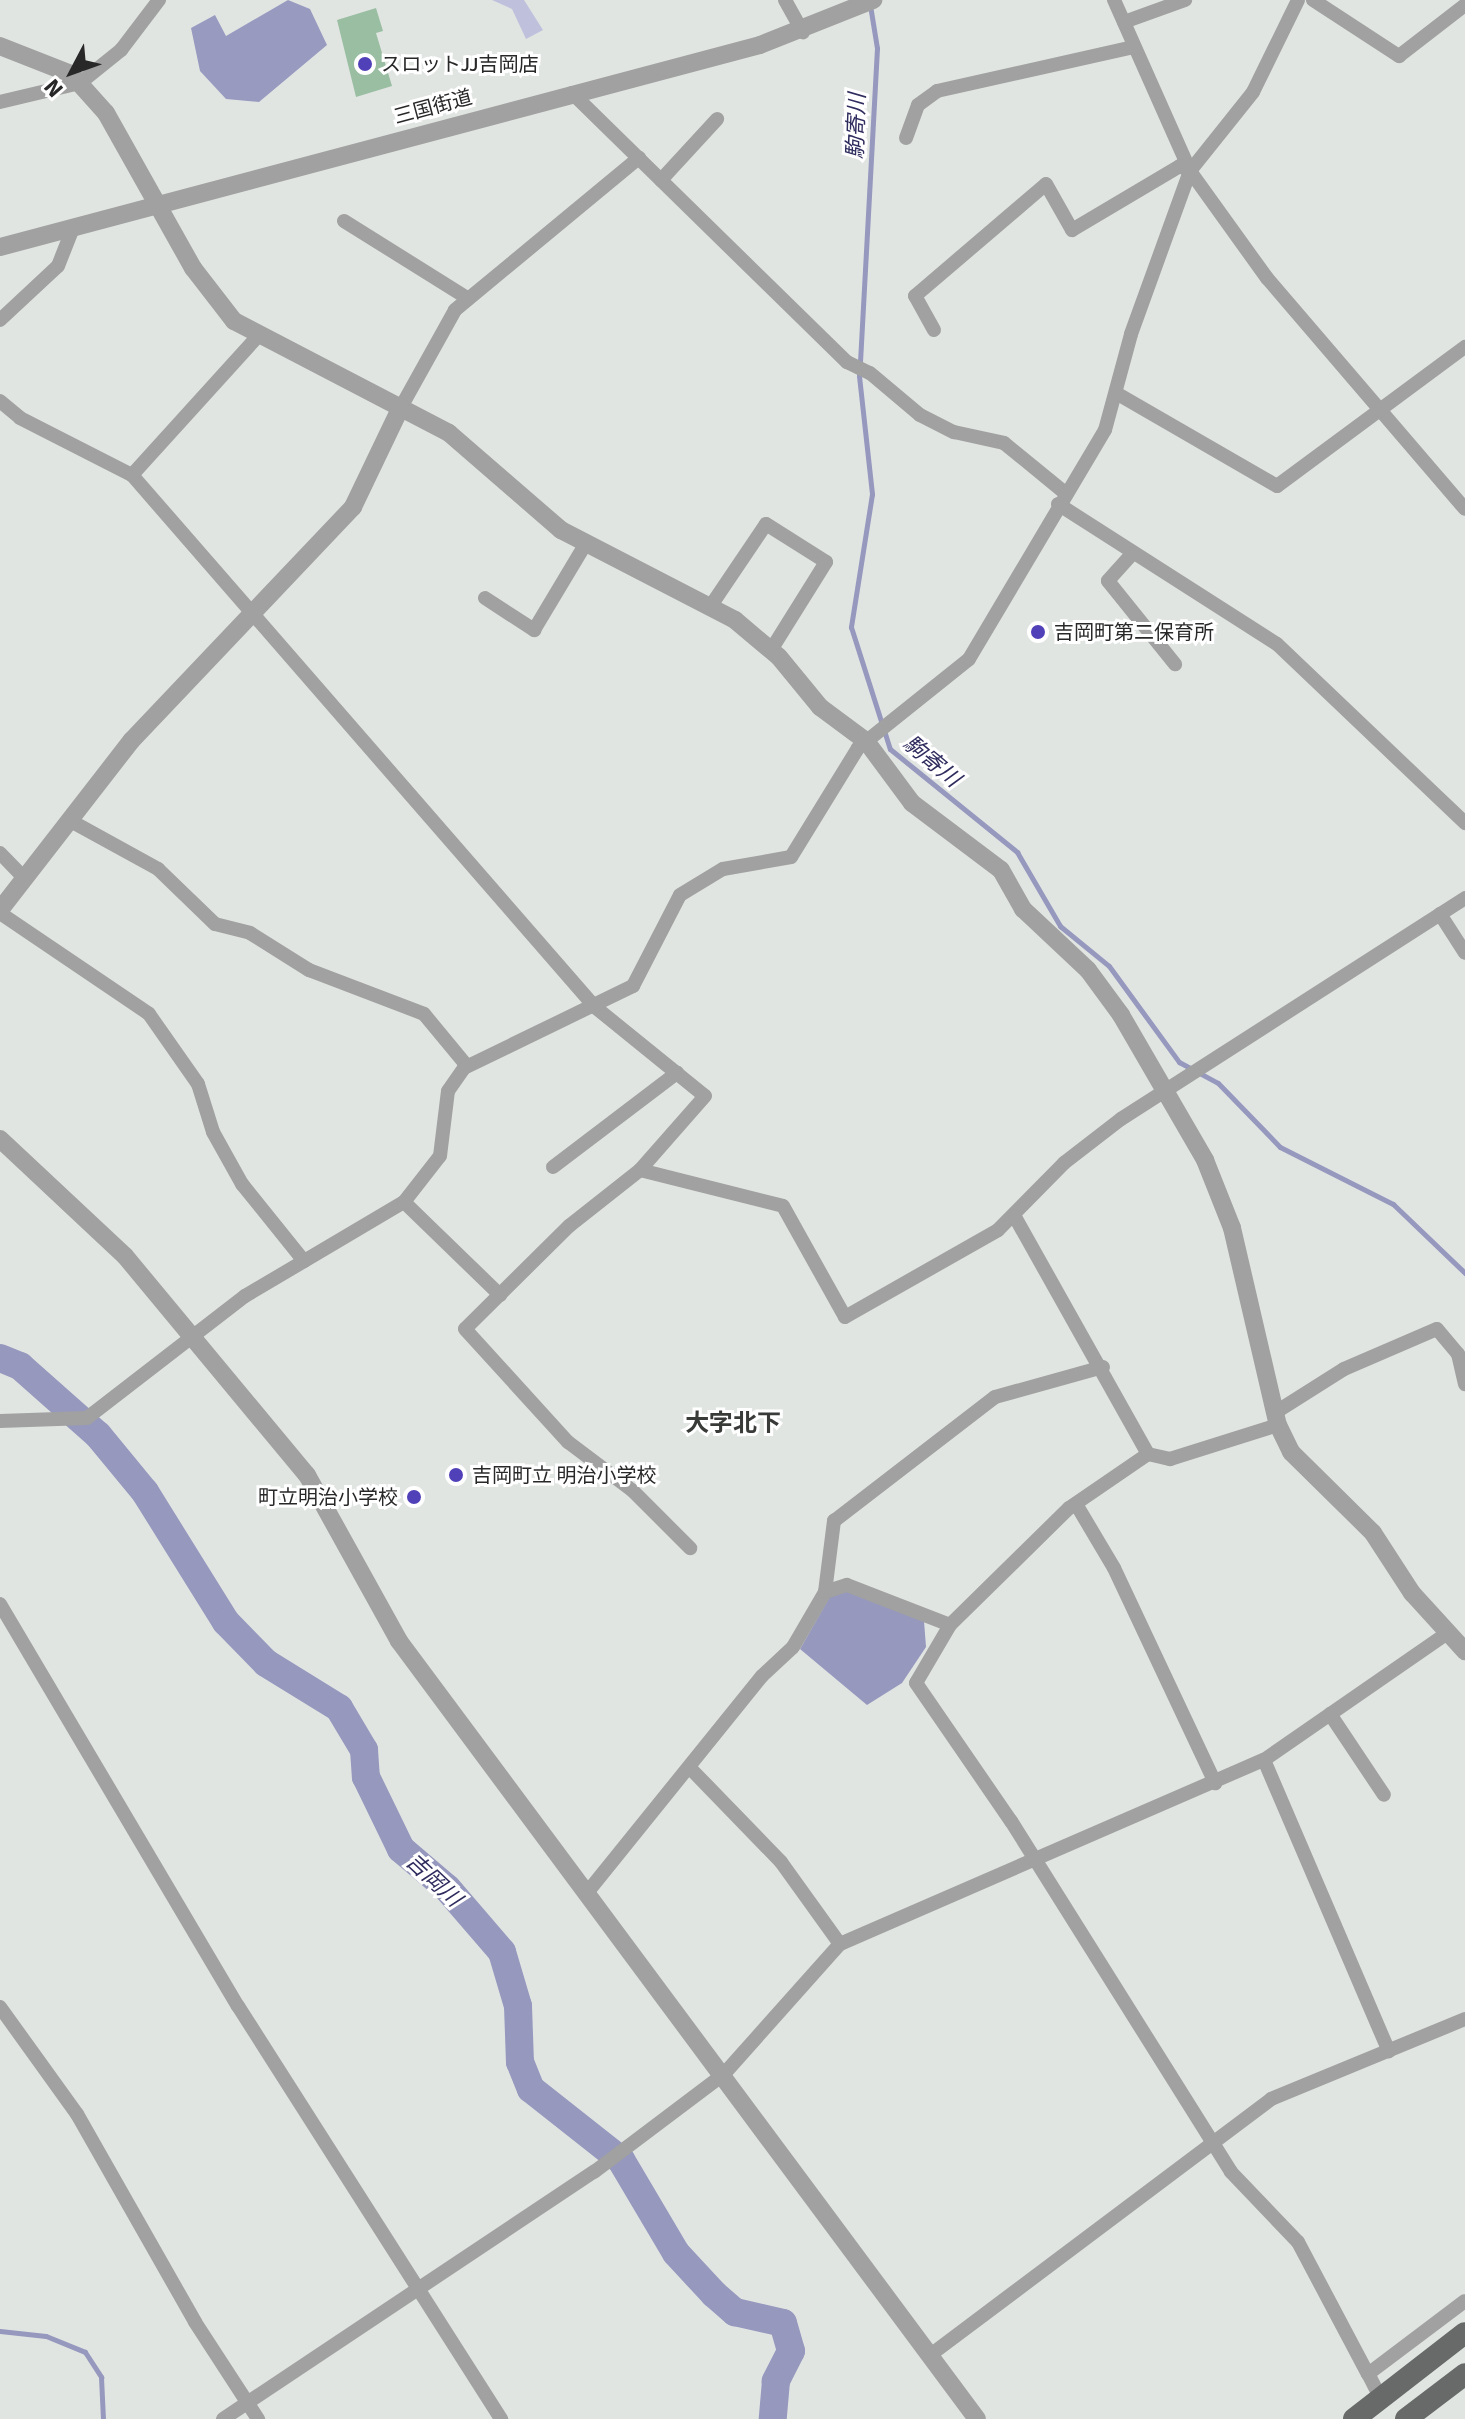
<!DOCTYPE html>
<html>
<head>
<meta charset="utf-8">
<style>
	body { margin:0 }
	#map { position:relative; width:1465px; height:2419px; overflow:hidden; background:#e1e5e2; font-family:Signika,"Noto Sans JP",sans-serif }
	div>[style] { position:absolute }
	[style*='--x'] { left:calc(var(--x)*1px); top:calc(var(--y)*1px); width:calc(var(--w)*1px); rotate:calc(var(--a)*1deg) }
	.green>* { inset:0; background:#bfc0dc }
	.forest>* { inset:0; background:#989ac0 }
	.water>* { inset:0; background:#9698be }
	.stream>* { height:5px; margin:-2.5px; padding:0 2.5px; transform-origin:2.5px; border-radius:2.5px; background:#9698be }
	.river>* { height:28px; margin:-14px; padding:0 14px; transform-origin:14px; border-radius:14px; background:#9698be }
	.building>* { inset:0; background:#99bea2 }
	.minor>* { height:14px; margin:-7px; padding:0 7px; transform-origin:7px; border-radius:7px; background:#a0a1a0 }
	.tertiary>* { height:18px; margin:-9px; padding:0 9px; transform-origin:9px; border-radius:9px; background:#a0a1a0 }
	.primary>* { height:22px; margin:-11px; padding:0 11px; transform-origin:11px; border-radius:11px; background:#676a68 }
	.dots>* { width:22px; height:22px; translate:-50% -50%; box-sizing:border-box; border:4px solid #fff; border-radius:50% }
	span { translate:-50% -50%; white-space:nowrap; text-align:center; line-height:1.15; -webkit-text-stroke:6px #fff; paint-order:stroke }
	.poi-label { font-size:20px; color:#272827 }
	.left { translate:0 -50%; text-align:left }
	.right { translate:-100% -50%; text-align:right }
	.street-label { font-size:20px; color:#272827 }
	.water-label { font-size:22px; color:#2f2c5e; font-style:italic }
	.quarter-label { font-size:24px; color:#393b39; font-weight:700 }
	.north { position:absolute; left:32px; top:32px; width:80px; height:80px; -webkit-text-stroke:6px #fff; paint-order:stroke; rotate:229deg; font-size:22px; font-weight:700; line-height:32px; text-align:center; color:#272827 }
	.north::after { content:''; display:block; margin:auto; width:28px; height:36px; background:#272827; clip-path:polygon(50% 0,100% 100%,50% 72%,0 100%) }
</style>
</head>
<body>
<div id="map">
	<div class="green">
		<div style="clip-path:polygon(492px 0,524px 0,543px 30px,526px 39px,512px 9px)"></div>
	</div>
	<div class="forest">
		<div style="clip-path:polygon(288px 0,310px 9px,327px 45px,259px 102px,226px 99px,200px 71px,191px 28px,215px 15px,226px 36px)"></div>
	</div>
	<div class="water">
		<div style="clip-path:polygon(848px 1589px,924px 1621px,926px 1647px,902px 1683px,867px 1705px,800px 1649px,832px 1593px)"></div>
	</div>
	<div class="stream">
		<div style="--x:870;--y:5;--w:44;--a:80.8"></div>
		<div style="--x:877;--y:48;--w:328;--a:93.1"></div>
		<div style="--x:859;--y:376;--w:119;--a:83.7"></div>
		<div style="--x:872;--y:494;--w:135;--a:99"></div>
		<div style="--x:851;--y:627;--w:128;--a:72.3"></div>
		<div style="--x:890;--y:749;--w:164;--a:39"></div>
		<div style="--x:1017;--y:852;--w:86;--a:59.8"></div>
		<div style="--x:1060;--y:926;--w:63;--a:39.2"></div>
		<div style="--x:1109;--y:966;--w:119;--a:53.9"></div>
		<div style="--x:1179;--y:1062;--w:44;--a:28.3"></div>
		<div style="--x:1218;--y:1083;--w:89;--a:45.9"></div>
		<div style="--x:1280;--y:1147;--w:127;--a:26.8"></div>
		<div style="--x:1393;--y:1204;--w:100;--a:43.8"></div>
		<div style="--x:0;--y:2331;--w:46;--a:6.2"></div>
		<div style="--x:46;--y:2336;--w:42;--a:22.3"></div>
		<div style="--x:85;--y:2352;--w:30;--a:57"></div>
		<div style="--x:101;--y:2377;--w:42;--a:87.3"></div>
	</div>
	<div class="river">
		<div style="--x:0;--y:1358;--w:22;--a:22"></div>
		<div style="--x:20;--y:1366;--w:104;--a:41.5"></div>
		<div style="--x:98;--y:1435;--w:74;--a:50.5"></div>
		<div style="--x:145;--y:1492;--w:153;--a:58.1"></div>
		<div style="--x:226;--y:1622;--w:57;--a:45.7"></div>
		<div style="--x:266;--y:1663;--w:86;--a:31.7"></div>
		<div style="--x:339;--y:1708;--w:49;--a:59.2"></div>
		<div style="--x:364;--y:1750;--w:27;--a:86"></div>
		<div style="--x:366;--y:1777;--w:80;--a:64.1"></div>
		<div style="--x:401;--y:1849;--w:60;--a:40.3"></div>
		<div style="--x:447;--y:1888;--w:84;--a:49.3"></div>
		<div style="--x:502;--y:1952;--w:56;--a:73.5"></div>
		<div style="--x:518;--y:2006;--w:56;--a:88"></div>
		<div style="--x:520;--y:2062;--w:29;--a:68"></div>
		<div style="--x:531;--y:2089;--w:115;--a:38.3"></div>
		<div style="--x:621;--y:2160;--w:108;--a:59.4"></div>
		<div style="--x:676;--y:2253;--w:56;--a:47.2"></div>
		<div style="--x:714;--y:2294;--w:28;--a:41"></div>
		<div style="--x:735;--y:2312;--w:49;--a:12.9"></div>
		<div style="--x:783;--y:2323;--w:29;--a:74"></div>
		<div style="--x:791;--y:2351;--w:34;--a:117"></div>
		<div style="--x:776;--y:2381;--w:38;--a:95"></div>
	</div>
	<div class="building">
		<div style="clip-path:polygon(376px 8px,383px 31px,376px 33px,392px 86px,356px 97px,337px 20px)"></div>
	</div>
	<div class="minor">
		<div style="--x:785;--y:0;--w:37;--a:61"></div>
		<div style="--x:1114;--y:0;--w:187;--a:66"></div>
		<div style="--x:1190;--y:171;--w:132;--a:54.3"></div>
		<div style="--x:1267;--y:278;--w:304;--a:49.4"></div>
		<div style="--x:1313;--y:0;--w:103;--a:33.1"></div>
		<div style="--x:1399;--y:56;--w:83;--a:-37.7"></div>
		<div style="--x:1124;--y:22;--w:65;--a:-19.8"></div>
		<div style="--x:572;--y:93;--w:385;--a:44.4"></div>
		<div style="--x:847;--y:362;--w:25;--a:26"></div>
		<div style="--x:870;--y:373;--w:65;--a:40"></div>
		<div style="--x:920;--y:415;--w:38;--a:27"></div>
		<div style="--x:954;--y:432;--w:51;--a:12.4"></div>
		<div style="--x:1004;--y:443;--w:79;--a:39.3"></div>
		<div style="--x:0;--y:102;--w:82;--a:-13.4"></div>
		<div style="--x:80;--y:83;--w:53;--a:-38.8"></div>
		<div style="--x:121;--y:50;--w:63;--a:-52.8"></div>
		<div style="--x:906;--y:138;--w:35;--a:-70"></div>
		<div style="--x:918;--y:105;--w:24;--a:-36"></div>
		<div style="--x:937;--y:91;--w:202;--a:-12.6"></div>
		<div style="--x:661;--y:180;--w:83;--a:-47.4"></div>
		<div style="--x:344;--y:221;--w:145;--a:32"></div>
		<div style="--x:0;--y:320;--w:79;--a:-43"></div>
		<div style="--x:58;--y:266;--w:41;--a:-68.5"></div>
		<div style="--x:934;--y:330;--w:39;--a:-119"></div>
		<div style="--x:915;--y:296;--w:172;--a:-40.5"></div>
		<div style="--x:1046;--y:184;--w:53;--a:60.5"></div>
		<div style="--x:1072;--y:230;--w:126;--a:-30.7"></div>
		<div style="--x:1180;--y:166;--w:11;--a:27"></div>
		<div style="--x:1116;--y:393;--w:186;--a:30"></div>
		<div style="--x:1277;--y:486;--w:234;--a:-36.5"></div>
		<div style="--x:0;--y:401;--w:26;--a:40"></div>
		<div style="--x:20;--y:418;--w:126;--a:27"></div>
		<div style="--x:132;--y:475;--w:705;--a:48.97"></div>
		<div style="--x:595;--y:1007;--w:141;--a:39"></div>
		<div style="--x:705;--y:1096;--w:98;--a:131.3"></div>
		<div style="--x:640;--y:1170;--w:90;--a:141.7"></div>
		<div style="--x:569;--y:1226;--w:146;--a:135.3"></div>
		<div style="--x:465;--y:1329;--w:153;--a:47.7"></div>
		<div style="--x:568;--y:1442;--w:81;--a:37"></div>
		<div style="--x:633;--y:1491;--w:81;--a:45"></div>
		<div style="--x:400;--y:409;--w:113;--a:-60.9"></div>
		<div style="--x:455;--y:310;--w:239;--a:-39.6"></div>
		<div style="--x:132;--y:475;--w:186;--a:-47.8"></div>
		<div style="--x:1058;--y:504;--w:260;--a:32.6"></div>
		<div style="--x:1277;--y:644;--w:260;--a:43.6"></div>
		<div style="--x:1132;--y:554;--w:36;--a:132"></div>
		<div style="--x:1108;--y:581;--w:107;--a:51.1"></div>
		<div style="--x:485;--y:598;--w:59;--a:33.1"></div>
		<div style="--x:534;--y:630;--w:101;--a:-59.1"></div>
		<div style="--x:710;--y:607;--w:100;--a:-56"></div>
		<div style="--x:766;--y:524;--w:71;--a:32.3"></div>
		<div style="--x:826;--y:562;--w:104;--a:122"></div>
		<div style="--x:69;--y:820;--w:102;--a:28.8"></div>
		<div style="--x:158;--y:869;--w:79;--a:44"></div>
		<div style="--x:215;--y:924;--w:36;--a:14"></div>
		<div style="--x:250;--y:933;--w:70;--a:32.1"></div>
		<div style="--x:309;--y:970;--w:123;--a:20.9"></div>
		<div style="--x:424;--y:1014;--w:67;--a:50.4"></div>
		<div style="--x:0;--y:853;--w:35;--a:46"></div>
		<div style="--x:0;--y:913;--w:180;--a:34.1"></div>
		<div style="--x:149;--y:1014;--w:85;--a:55"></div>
		<div style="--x:198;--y:1084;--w:50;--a:72.6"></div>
		<div style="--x:213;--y:1132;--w:60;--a:60.9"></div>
		<div style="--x:242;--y:1184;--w:99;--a:51.2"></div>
		<div style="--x:1440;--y:914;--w:46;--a:57.3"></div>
		<div style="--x:553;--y:1167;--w:156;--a:-37.2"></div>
		<div style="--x:640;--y:1170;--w:147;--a:14.1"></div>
		<div style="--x:783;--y:1206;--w:127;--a:60.8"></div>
		<div style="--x:845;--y:1317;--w:176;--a:-29.6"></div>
		<div style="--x:998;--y:1230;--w:94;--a:-45.4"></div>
		<div style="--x:1064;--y:1163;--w:72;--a:-37.7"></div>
		<div style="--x:1121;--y:1119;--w:409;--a:-32.7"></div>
		<div style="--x:404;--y:1202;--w:134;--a:44.1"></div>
		<div style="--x:1015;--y:1217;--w:272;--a:60.7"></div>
		<div style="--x:1148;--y:1454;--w:96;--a:145.6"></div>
		<div style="--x:1069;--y:1508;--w:167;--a:135.5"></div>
		<div style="--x:950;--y:1625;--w:67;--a:120.4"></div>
		<div style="--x:916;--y:1683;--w:168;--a:55.5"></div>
		<div style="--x:1011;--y:1821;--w:414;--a:57.9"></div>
		<div style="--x:1231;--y:2172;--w:97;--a:46.3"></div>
		<div style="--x:1298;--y:2242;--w:149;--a:62.1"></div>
		<div style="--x:1276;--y:1412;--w:80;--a:-32.3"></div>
		<div style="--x:1344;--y:1369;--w:101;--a:-23.3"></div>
		<div style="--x:1437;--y:1329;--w:33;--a:50"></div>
		<div style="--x:1458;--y:1354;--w:31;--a:77"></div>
		<div style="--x:0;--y:1421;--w:87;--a:-2"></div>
		<div style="--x:87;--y:1418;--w:200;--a:-37.7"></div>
		<div style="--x:245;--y:1296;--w:185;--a:-30.6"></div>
		<div style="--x:404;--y:1202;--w:58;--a:-52"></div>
		<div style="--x:440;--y:1156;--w:65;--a:-83"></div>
		<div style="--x:448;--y:1091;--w:28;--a:-55"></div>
		<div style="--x:464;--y:1068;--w:188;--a:-25.9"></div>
		<div style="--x:633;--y:986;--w:102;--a:-62.7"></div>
		<div style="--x:680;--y:895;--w:50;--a:-31.2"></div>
		<div style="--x:723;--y:869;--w:69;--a:-10"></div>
		<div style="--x:791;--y:857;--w:128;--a:-58.4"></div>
		<div style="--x:858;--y:748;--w:142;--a:-38.7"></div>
		<div style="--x:969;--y:659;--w:266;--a:-59.3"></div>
		<div style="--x:1105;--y:430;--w:99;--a:-74.8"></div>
		<div style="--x:1131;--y:334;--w:173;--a:-70.1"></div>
		<div style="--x:1190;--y:171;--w:101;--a:-51.4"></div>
		<div style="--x:1253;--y:92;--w:102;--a:-63.9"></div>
		<div style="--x:1148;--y:1454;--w:23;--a:13"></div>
		<div style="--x:1170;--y:1459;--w:113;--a:-17.5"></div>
		<div style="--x:1076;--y:1504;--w:74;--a:59.3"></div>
		<div style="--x:1114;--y:1568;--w:238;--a:64.8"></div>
		<div style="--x:825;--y:1592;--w:23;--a:-18"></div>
		<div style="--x:847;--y:1585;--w:110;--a:21.2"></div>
		<div style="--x:0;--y:1604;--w:467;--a:59.4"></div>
		<div style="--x:238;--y:2006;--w:490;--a:57.5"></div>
		<div style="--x:1330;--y:1714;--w:97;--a:56.3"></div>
		<div style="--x:1264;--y:1760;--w:317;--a:66.8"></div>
		<div style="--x:690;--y:1768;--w:131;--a:45.9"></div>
		<div style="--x:781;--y:1862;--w:101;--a:54.3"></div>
		<div style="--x:586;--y:1894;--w:280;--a:-51.1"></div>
		<div style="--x:762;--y:1676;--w:42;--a:-43.1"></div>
		<div style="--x:793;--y:1647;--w:64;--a:-59.8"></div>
		<div style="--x:825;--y:1592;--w:72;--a:-82.8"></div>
		<div style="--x:834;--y:1521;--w:203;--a:-37.6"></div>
		<div style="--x:995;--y:1397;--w:112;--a:-15.5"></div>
		<div style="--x:0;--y:2007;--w:132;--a:54.3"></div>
		<div style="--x:77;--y:2114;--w:239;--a:60.4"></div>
		<div style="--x:195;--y:2322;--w:116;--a:57"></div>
		<div style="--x:933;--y:2353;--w:423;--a:-36.9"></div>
		<div style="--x:1271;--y:2099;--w:210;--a:-22.4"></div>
		<div style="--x:1381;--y:2399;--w:28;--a:-117"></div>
		<div style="--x:1368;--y:2374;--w:121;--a:-37"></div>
		<div style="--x:223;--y:2419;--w:446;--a:-33.7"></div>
		<div style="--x:594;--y:2172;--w:163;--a:-37"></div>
		<div style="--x:724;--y:2074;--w:174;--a:-48.3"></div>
		<div style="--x:840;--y:1944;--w:462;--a:-23.5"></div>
		<div style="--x:1264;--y:1760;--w:221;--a:-34.7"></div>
	</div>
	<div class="tertiary">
		<div style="--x:0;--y:46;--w:76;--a:21.5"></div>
		<div style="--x:71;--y:74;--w:52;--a:48.1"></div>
		<div style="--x:106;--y:113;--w:178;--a:60.7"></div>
		<div style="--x:193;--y:268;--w:67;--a:52.3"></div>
		<div style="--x:234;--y:321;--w:242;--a:27.5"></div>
		<div style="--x:449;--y:433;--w:148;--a:40.9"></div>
		<div style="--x:561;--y:530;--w:196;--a:27.3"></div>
		<div style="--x:735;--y:620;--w:57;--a:40.1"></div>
		<div style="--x:779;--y:657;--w:65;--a:50.6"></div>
		<div style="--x:820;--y:707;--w:57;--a:36.5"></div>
		<div style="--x:866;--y:741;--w:77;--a:53.4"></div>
		<div style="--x:912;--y:803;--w:111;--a:37"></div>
		<div style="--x:1001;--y:870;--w:45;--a:60.6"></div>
		<div style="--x:1023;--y:909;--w:89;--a:43.2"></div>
		<div style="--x:1088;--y:970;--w:56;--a:53.7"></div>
		<div style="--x:1121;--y:1015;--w:168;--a:59.9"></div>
		<div style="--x:1205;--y:1160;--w:73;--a:68.3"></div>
		<div style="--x:1232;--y:1228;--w:202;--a:76.9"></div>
		<div style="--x:1278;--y:1425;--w:30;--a:64"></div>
		<div style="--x:1291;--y:1452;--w:115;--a:44.6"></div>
		<div style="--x:1373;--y:1533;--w:72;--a:57"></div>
		<div style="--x:1412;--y:1593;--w:79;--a:47.6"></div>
		<div style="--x:0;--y:247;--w:786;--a:-14.88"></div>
		<div style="--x:760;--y:45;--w:122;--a:-21.7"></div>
		<div style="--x:0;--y:910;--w:215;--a:-52.2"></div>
		<div style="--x:132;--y:740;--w:321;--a:-46.5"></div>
		<div style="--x:353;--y:507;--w:109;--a:-64.4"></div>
		<div style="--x:0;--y:1139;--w:171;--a:43.1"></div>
		<div style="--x:125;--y:1256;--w:285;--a:50.3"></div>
		<div style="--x:307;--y:1475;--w:190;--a:61"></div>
		<div style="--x:399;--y:1641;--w:969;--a:53.39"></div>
	</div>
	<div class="primary">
		<div style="--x:1354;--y:2419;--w:140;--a:-37.8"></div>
		<div style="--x:1406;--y:2419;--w:74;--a:-37.3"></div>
	</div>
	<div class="dots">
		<div style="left:365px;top:64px;background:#5141b8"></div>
		<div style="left:1038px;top:632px;background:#5141b8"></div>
		<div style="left:456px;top:1475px;background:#5141b8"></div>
		<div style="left:414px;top:1497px;background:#5141b8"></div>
	</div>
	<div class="poi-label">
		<span class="left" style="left:381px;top:64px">スロットJJ吉岡店</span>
		<span class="left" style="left:1054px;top:632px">吉岡町第二保育所</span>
		<span class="left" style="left:472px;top:1475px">吉岡町立 明治小学校</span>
		<span class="right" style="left:398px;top:1497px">町立明治小学校</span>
	</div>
	<div class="street-label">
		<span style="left:433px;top:107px;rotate:-15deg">三国街道</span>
	</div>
	<div class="water-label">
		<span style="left:856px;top:126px;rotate:-88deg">駒寄川</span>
		<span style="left:932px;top:761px;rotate:40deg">駒寄川</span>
		<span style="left:434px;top:1880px;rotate:43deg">吉岡川</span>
	</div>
	<div class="quarter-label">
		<span style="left:733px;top:1424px">大字北下</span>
	</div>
	<div class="north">N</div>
</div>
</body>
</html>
